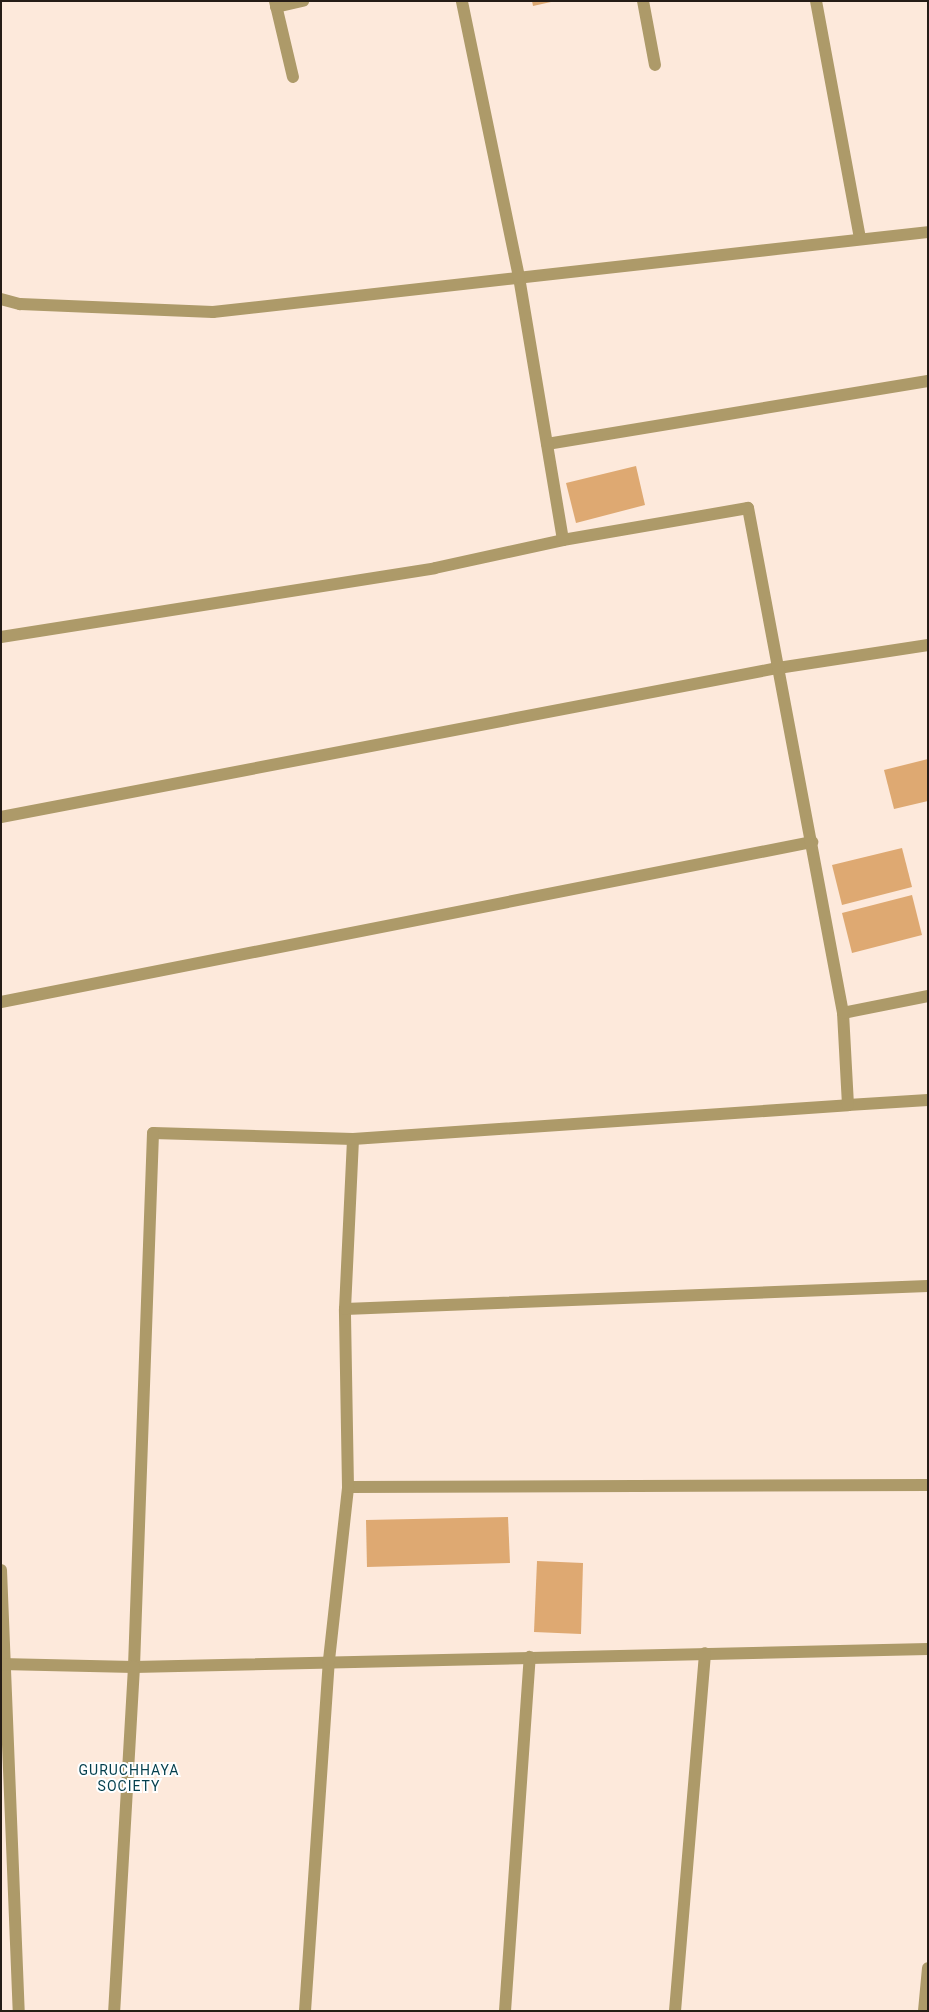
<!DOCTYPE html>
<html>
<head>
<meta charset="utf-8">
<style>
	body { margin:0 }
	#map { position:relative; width:929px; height:2012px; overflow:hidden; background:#fde9db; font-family:Roboto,sans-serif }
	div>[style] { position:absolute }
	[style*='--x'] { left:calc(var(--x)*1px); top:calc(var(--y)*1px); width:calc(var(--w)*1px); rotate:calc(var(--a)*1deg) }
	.building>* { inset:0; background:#dea972 }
	.minor>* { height:12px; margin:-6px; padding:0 6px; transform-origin:6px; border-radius:6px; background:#ad9a69 }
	span { translate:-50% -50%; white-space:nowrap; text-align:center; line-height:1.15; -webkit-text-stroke:4px #fff; paint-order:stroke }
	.neighbourhood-label { font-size:14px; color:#043f4d; letter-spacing:1px }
	.frame { position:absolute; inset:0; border:2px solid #251c16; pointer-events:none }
</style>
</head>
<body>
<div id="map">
	<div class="building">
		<div style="clip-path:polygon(532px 1px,551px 1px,551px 2px,533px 6px)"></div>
		<div style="clip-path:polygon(636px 466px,645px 505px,576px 523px,566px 483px)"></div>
		<div style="clip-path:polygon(928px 759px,928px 801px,894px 809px,884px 770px)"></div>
		<div style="clip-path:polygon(902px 848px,912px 887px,842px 905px,832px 865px)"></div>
		<div style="clip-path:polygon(912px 895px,922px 935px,852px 953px,842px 913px)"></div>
		<div style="clip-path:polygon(508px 1517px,510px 1563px,367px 1567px,366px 1520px)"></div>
		<div style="clip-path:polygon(537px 1561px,583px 1563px,581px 1634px,534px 1632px)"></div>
	</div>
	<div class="minor">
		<div style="--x:275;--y:1;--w:78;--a:76.7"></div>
		<div style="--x:643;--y:1;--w:65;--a:79.4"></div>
		<div style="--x:816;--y:1;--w:242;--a:79.5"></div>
		<div style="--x:276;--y:7;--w:28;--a:-13"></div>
		<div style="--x:1;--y:299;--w:20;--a:15"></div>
		<div style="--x:20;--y:304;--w:193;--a:2.4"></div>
		<div style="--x:213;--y:312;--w:719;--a:-6.38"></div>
		<div style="--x:547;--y:444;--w:386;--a:-9.4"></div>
		<div style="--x:1;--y:637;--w:439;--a:-9"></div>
		<div style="--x:435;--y:568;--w:131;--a:-12.3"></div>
		<div style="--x:1;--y:817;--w:791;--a:-10.86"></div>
		<div style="--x:778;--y:668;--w:152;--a:-8.7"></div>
		<div style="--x:1;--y:1002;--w:827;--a:-11.16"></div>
		<div style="--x:843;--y:1013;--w:87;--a:-11.3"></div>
		<div style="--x:848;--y:1105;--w:80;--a:-3.6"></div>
		<div style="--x:353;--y:1139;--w:200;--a:-178.3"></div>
		<div style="--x:153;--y:1133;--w:534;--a:92.04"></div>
		<div style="--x:134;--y:1667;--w:794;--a:-1.3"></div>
		<div style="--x:345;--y:1309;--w:583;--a:-2.26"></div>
		<div style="--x:348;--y:1487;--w:580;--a:-0.2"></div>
		<div style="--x:1;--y:1570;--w:441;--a:87.7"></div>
		<div style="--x:1;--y:1664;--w:133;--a:1.3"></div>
		<div style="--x:134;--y:1667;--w:345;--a:93.3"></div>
		<div style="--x:305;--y:2011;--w:352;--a:-86.1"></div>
		<div style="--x:329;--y:1660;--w:174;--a:-83.7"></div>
		<div style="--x:348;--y:1487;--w:178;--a:-91"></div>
		<div style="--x:345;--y:1309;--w:170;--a:-87.3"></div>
		<div style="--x:353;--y:1139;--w:496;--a:-3.9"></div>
		<div style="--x:848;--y:1105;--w:92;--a:-93.1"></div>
		<div style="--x:843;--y:1013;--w:514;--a:-100.65"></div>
		<div style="--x:748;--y:508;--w:188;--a:170.2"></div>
		<div style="--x:563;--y:540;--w:267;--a:-99.5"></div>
		<div style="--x:519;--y:277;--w:282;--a:-101.7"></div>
		<div style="--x:505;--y:2011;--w:355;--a:-86"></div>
		<div style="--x:675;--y:2011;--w:359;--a:-85.2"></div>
		<div style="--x:924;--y:2011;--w:43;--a:-84.7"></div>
	</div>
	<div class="neighbourhood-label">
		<span style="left:129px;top:1778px">GURUCHHAYA<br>SOCIETY</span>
	</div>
	<div class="frame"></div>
</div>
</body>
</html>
